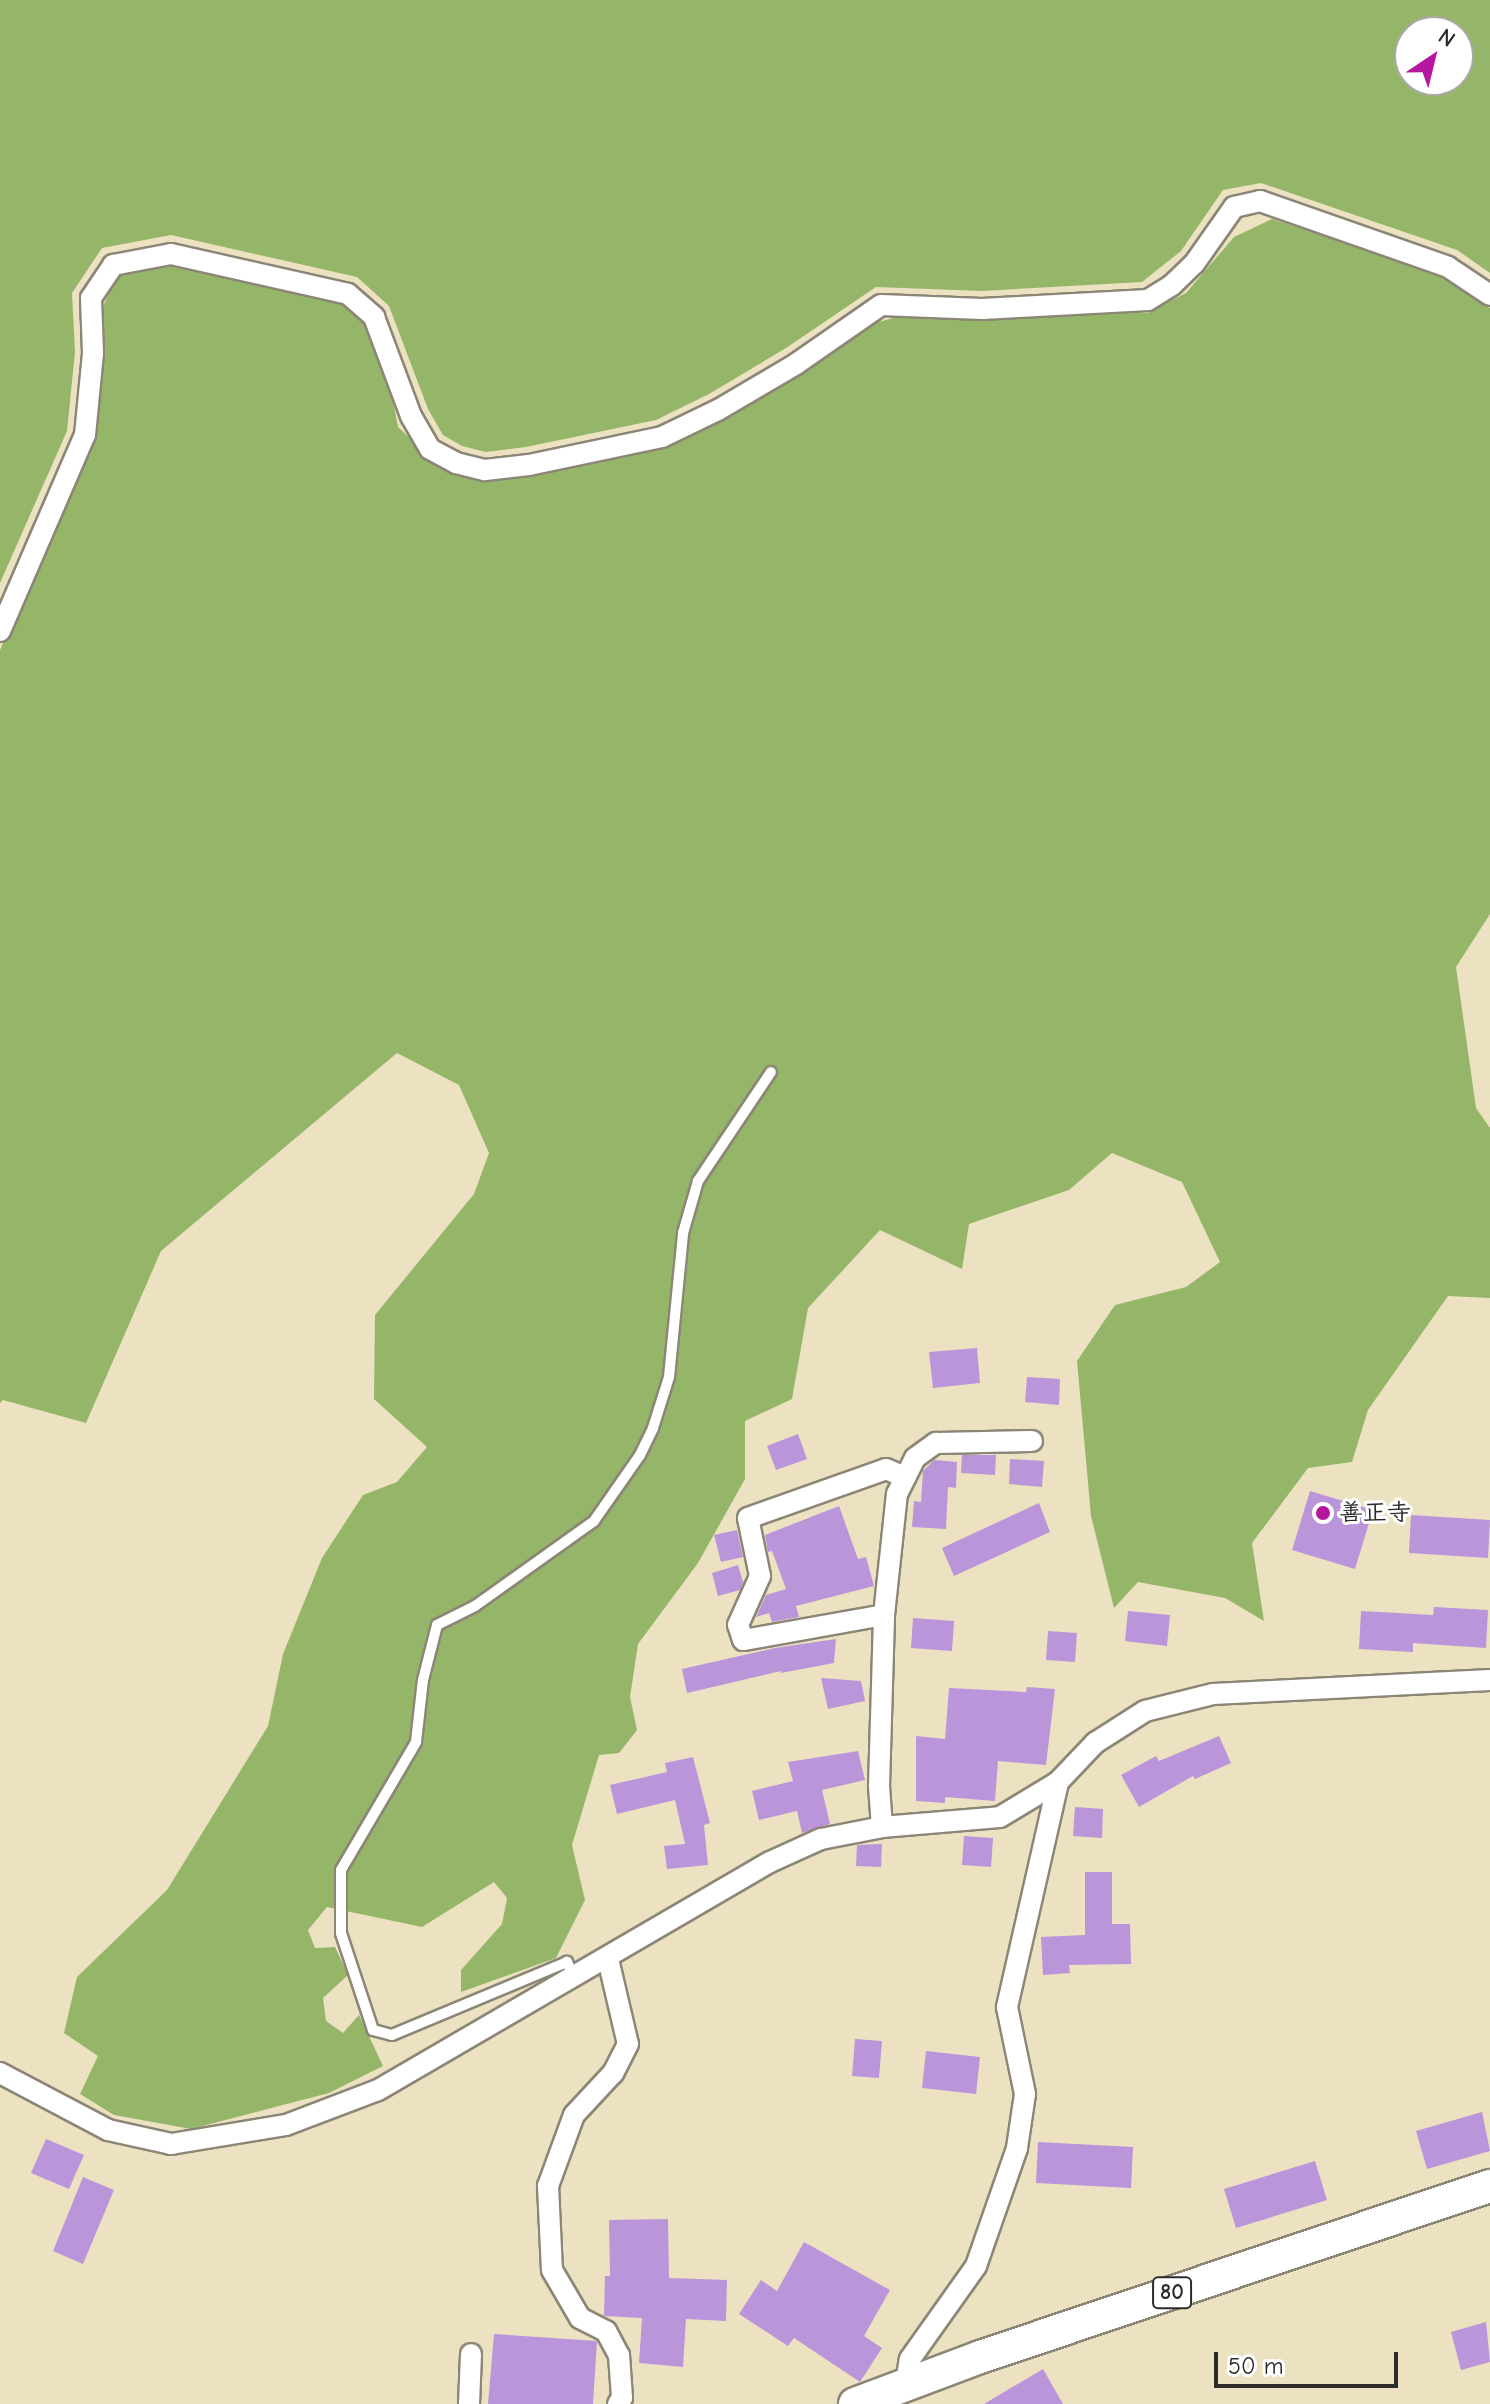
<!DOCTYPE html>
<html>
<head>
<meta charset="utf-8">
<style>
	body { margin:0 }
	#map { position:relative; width:1490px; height:2404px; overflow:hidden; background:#ece2c2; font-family:"Comic Neue","Klee One",sans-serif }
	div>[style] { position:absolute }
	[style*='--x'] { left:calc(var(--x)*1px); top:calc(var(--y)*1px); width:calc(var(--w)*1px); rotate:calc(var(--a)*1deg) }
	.forest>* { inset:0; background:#95b668 }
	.building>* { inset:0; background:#ba95d9 }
	.roads { filter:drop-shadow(2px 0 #8c8676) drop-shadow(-2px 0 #8c8676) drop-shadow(0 2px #8c8676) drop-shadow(0 -2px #8c8676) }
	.service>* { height:10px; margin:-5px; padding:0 5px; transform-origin:5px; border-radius:5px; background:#fff }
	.minor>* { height:20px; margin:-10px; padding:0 10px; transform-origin:10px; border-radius:10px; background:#fff }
	.primary>* { height:32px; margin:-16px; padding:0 16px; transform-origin:16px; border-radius:16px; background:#fff }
	.dots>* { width:22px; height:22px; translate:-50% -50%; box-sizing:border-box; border:4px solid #fff; border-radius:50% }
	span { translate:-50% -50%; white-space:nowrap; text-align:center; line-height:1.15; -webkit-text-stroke:6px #fff; paint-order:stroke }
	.shield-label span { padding:2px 6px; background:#fff; border:2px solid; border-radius:6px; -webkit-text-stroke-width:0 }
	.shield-label { font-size:22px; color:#2b2b2b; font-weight:700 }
	.poi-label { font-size:24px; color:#2b2b2b; font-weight:700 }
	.left { translate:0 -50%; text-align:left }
	.north { position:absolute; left:1394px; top:16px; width:80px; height:80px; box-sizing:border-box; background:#fff; border:2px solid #aaa; border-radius:50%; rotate:35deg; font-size:22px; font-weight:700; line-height:32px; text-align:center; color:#2b2b2b }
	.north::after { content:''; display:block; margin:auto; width:28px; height:36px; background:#b5179e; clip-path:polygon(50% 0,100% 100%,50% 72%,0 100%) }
	.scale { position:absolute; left:1214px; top:2352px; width:184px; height:36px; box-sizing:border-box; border:4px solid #2b2b2b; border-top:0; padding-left:10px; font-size:24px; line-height:28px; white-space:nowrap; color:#2b2b2b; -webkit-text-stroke:6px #fff; paint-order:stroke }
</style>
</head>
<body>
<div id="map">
	<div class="forest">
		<div style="clip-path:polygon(evenodd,0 0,1490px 0,1490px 273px,1457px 250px,1261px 183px,1223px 190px,1181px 251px,1142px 282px,982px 291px,876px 287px,786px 348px,709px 394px,656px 420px,526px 447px,486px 452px,462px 446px,443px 435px,428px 409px,389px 306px,357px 277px,171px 235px,102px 248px,72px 293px,75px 352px,67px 431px,0 583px,0 0,1458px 32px,1458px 80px,1410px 80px,1410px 32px,1458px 32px)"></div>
		<div style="clip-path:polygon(1272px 219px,1445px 276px,1490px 308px,1490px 914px,1456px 967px,1476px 1108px,1490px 1128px,1490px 1298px,1448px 1296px,1368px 1410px,1352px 1462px,1308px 1468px,1252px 1543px,1264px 1621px,1225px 1598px,1138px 1582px,1114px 1608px,1091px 1516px,1077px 1361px,1115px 1305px,1186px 1287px,1220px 1262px,1182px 1182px,1112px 1153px,1069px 1190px,969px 1224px,962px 1269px,880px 1230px,808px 1308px,792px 1399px,745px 1421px,745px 1479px,698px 1563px,638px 1644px,630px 1697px,637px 1730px,619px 1753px,599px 1755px,572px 1845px,585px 1900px,556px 1958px,461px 1992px,461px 1970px,502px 1924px,507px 1898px,494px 1882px,422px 1927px,327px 1907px,308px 1930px,315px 1948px,335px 1947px,348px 1975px,323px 1998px,326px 2021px,343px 2033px,359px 2015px,383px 2066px,329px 2093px,191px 2129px,114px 2115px,80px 2094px,98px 2056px,64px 2033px,77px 1977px,167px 1890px,268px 1726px,283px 1654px,322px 1558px,363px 1495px,397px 1482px,427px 1447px,374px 1399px,375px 1315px,474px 1194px,489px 1153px,459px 1085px,397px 1053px,161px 1251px,86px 1423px,3px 1400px,0 1403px,0 650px,96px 432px,105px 351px,103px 306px,117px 276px,163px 265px,343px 302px,364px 322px,386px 364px,398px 427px,426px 453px,464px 475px,495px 480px,667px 445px,875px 323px,908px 314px,1147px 313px,1186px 293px,1234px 237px)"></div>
	</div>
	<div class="building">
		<div style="clip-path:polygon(977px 1348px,980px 1383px,933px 1388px,929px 1352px)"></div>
		<div style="clip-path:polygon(1027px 1377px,1060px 1379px,1059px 1405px,1025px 1402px)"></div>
		<div style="clip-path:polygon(798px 1434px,807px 1459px,776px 1470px,767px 1446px)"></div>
		<div style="clip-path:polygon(962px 1455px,996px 1455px,995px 1475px,961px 1473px)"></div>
		<div style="clip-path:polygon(1010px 1459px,1044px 1461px,1042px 1487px,1009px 1484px)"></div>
		<div style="clip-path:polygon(934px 1460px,957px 1462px,956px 1488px,948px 1487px,946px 1529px,912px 1527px,914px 1501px,921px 1502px,923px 1471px)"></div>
		<div style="clip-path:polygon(1310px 1491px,1373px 1510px,1355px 1569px,1292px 1550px)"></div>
		<div style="clip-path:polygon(1039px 1503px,1050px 1532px,954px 1576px,942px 1548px)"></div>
		<div style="clip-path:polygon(839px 1506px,858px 1559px,866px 1557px,874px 1586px,796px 1606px,799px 1617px,772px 1622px,769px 1613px,756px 1617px,766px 1595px,786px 1589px,772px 1551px,768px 1552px,765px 1535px)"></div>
		<div style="clip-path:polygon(1411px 1515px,1490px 1520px,1488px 1558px,1409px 1553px)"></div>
		<div style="clip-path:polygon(737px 1530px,743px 1557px,721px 1562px,714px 1535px)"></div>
		<div style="clip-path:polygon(738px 1565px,743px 1582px,740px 1590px,718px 1596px,712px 1573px)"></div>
		<div style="clip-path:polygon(1434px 1607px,1488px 1610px,1486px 1648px,1413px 1643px,1413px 1652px,1359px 1649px,1361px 1611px,1433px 1615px)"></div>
		<div style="clip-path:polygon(1128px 1611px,1170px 1615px,1167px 1646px,1125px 1641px)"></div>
		<div style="clip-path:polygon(913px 1618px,954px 1621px,952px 1651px,911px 1648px)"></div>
		<div style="clip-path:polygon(1048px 1631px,1077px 1633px,1075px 1662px,1046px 1660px)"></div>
		<div style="clip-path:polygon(836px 1639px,834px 1663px,781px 1673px,781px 1671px,687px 1693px,682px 1669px,775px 1648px)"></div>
		<div style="clip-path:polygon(821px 1678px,861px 1681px,865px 1701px,828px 1709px)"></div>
		<div style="clip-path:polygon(1027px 1687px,1055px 1689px,1046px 1765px,998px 1761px,995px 1801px,945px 1797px,945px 1803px,916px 1801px,916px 1736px,945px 1739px,949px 1688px,1026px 1692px)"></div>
		<div style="clip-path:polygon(1219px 1736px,1231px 1763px,1195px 1779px,1193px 1776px,1139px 1807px,1121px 1775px,1156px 1756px,1159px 1761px)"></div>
		<div style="clip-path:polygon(858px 1751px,865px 1780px,822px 1790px,830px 1824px,802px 1833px,797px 1811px,759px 1820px,752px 1791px,793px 1781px,788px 1762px)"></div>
		<div style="clip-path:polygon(693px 1757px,710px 1823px,704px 1825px,708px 1865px,667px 1869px,664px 1846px,685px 1844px,675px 1800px,617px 1814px,610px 1785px,667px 1772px,665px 1763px)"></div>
		<div style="clip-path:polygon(1075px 1807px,1103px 1809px,1102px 1838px,1073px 1836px)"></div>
		<div style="clip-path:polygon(964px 1836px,993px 1838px,991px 1867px,962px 1865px)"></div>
		<div style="clip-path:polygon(882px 1844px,881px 1867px,856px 1866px,857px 1845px)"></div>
		<div style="clip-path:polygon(1085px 1872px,1112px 1872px,1112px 1924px,1130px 1924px,1131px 1964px,1069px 1965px,1070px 1973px,1043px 1975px,1041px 1937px,1085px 1935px)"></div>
		<div style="clip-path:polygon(855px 2039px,882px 2041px,879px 2078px,852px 2076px)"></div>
		<div style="clip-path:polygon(926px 2051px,980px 2057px,976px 2094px,922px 2088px)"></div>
		<div style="clip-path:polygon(1482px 2112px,1490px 2151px,1427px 2169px,1416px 2131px)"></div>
		<div style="clip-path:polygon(46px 2139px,84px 2155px,69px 2189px,31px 2173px)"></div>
		<div style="clip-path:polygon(1038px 2142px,1133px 2147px,1131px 2188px,1036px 2183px)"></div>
		<div style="clip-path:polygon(1315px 2161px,1327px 2200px,1236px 2228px,1224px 2189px)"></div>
		<div style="clip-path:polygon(83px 2177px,114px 2190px,83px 2264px,53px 2251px)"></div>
		<div style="clip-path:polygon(668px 2219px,669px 2278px,727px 2280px,726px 2321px,686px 2319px,683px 2367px,639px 2363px,642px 2318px,604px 2316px,605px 2276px,610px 2276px,609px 2220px)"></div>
		<div style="clip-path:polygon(804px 2242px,890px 2290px,864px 2336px,882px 2348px,860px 2382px,794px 2338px,788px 2346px,739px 2314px,761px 2280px,777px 2291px)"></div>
		<div style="clip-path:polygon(1486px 2322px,1490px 2362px,1461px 2370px,1451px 2332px)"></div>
		<div style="clip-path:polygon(494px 2334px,597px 2341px,593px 2404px,488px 2404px)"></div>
		<div style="clip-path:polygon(1043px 2369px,1063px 2404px,984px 2404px)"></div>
	</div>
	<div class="roads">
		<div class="service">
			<div style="--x:574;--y:1977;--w:17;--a:-115"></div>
			<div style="--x:567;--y:1962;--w:190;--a:157.4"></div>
			<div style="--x:392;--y:2035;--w:20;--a:-165"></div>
			<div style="--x:373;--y:2030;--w:102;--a:-108.3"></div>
			<div style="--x:341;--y:1933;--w:63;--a:-90"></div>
			<div style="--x:341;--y:1870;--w:148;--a:-59.6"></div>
			<div style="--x:416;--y:1742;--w:62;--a:-83.6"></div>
			<div style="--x:423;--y:1680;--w:57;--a:-75.7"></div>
			<div style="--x:437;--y:1625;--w:42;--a:-26.6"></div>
			<div style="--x:475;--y:1606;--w:146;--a:-35.5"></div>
			<div style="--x:594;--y:1521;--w:80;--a:-55.1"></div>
			<div style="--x:640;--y:1455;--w:30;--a:-64"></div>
			<div style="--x:653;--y:1428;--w:53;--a:-72.6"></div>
			<div style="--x:669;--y:1377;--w:145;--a:-84.4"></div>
			<div style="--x:683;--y:1233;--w:54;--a:-73.9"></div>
			<div style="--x:698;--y:1181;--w:131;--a:-56.2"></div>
		</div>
		<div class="minor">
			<div style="--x:0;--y:631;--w:214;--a:-66.6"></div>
			<div style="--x:85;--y:435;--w:82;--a:-84.4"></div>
			<div style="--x:93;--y:353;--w:55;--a:-92.1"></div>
			<div style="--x:91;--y:298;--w:40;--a:-56"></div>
			<div style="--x:113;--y:265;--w:59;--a:-10.7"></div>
			<div style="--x:171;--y:254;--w:181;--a:12.7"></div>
			<div style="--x:348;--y:294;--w:35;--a:41"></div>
			<div style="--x:374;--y:317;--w:106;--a:69.5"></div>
			<div style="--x:411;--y:416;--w:38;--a:60"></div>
			<div style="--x:430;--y:449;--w:30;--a:28"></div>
			<div style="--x:456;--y:463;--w:30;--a:14"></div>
			<div style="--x:485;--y:470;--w:44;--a:-6.5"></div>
			<div style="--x:529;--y:465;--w:136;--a:-11.9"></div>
			<div style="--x:662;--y:437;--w:62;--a:-25.7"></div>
			<div style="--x:718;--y:410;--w:91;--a:-30.5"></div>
			<div style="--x:796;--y:364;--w:103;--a:-34.8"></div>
			<div style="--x:881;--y:305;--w:101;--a:2.3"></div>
			<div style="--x:982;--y:309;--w:166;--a:-3.1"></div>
			<div style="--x:1148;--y:300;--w:28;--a:-32"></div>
			<div style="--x:1172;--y:285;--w:30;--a:-44"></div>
			<div style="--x:1194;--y:264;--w:70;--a:-54.9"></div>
			<div style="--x:1234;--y:207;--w:27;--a:-13"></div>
			<div style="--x:1260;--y:201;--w:199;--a:19.3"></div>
			<div style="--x:1448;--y:267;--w:50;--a:33.7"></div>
			<div style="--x:884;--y:1615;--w:143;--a:169.9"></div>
			<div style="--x:743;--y:1640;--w:16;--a:-108"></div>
			<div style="--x:738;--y:1625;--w:54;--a:-65.8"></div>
			<div style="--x:760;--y:1576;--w:59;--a:-101.7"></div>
			<div style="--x:748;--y:1518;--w:146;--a:-19.5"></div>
			<div style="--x:886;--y:1469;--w:21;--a:23"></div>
			<div style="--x:882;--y:1827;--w:41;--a:-94.2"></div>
			<div style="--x:879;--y:1786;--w:171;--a:-88.3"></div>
			<div style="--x:884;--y:1615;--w:122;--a:-83.9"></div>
			<div style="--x:897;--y:1494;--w:40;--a:-63.4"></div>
			<div style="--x:915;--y:1458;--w:26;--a:-36"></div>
			<div style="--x:936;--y:1443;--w:96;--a:-1.2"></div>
			<div style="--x:608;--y:1959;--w:87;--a:76.8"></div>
			<div style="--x:628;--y:2044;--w:33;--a:117"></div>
			<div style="--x:613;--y:2073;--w:57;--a:132.9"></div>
			<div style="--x:574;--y:2115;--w:76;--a:110.1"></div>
			<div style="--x:548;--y:2186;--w:84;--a:87.3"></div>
			<div style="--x:552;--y:2270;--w:56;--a:59.7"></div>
			<div style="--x:580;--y:2318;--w:29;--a:27"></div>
			<div style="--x:606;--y:2331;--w:27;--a:62"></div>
			<div style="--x:619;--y:2355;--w:43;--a:86"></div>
			<div style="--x:622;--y:2398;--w:7;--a:124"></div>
			<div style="--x:0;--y:2073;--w:122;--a:27.8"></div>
			<div style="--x:108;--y:2130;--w:65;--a:12.5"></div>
			<div style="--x:171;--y:2144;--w:117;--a:-9.4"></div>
			<div style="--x:286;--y:2125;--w:98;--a:-20.8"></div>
			<div style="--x:378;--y:2090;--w:453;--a:-30.2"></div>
			<div style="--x:770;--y:1862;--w:56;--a:-24.3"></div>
			<div style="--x:821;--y:1839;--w:62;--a:-11.1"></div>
			<div style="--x:882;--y:1827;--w:118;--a:-4.8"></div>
			<div style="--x:1000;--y:1817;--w:68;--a:-31.1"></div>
			<div style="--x:1058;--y:1782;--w:54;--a:-46.5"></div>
			<div style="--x:1095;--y:1743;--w:59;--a:-32.6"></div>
			<div style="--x:1145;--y:1711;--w:70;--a:-14"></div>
			<div style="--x:1213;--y:1694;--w:277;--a:-2.9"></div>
			<div style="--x:906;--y:2383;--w:24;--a:-81"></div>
			<div style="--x:910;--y:2359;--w:114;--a:-54.6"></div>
			<div style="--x:976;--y:2266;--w:125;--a:-70.8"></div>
			<div style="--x:1017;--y:2148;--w:55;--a:-81.6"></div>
			<div style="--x:1025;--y:2094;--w:89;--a:-101.7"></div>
			<div style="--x:1007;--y:2007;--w:231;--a:-77.2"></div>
			<div style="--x:469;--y:2404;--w:50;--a:-87.7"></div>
		</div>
		<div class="primary">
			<div style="--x:855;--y:2404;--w:134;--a:-20.6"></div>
			<div style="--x:980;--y:2357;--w:538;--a:-18.54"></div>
		</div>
	</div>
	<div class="dots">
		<div style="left:1323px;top:1513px;background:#b5179e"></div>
	</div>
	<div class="shield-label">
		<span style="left:1172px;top:2293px">80</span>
	</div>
	<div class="poi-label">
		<span class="left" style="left:1339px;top:1513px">善正寺</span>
	</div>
	<div class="north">N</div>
	<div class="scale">50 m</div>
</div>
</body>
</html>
